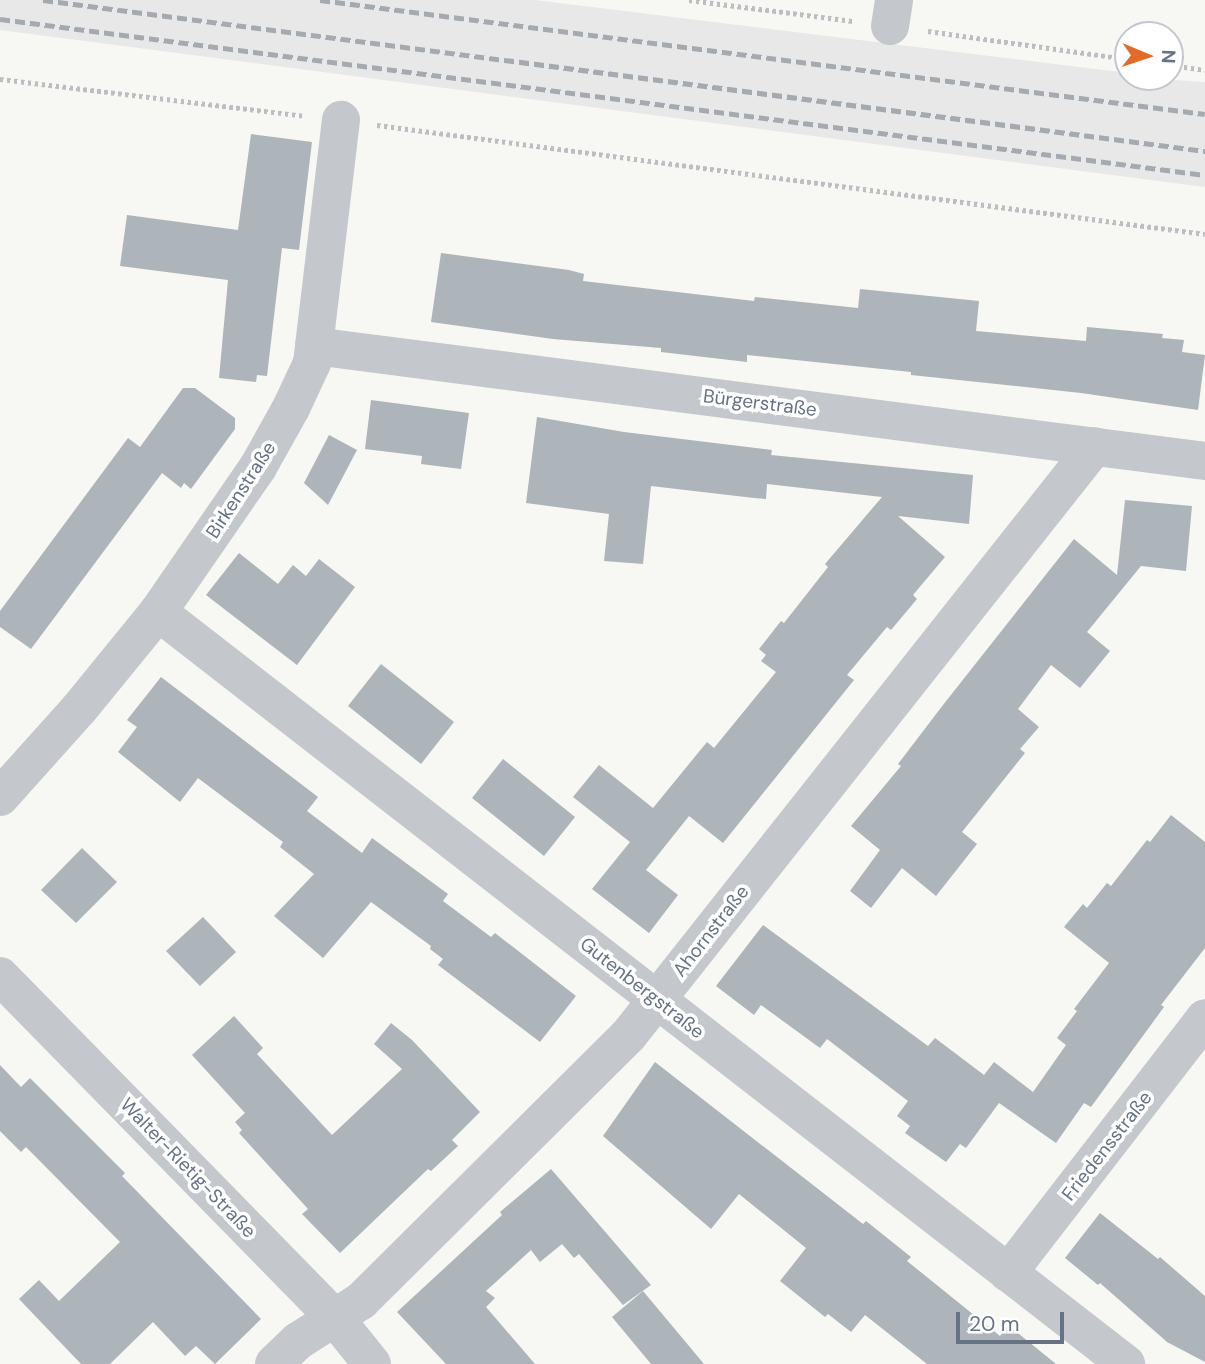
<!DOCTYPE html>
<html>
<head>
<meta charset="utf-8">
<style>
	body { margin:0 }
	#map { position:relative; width:1205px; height:1364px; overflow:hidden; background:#f7f7f4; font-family:"DM Sans",sans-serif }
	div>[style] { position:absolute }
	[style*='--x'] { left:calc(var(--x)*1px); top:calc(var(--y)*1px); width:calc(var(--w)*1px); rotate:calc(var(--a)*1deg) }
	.built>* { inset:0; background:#e7e8e7 }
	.building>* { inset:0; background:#adb4ba }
	.path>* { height:4.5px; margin-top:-2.25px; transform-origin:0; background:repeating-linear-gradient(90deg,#bcbec1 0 3.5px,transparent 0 7px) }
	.minor>* { height:38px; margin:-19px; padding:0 19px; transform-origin:19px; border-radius:19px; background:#c4c7cb }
	.rail>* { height:5px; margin-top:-2.5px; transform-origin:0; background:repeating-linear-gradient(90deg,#a5a9b0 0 10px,transparent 0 15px) }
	span { translate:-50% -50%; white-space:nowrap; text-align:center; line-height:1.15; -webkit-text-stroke:7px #fff; paint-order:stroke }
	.street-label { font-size:19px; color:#667385 }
	.north { position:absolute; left:1114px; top:21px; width:70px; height:70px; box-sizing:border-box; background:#fff; border:2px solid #c2c7ce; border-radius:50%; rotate:92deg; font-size:19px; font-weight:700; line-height:28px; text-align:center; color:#667385 }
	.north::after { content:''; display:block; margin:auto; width:24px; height:32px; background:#e36a27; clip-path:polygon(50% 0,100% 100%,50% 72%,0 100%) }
	.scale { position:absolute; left:956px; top:1312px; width:108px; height:32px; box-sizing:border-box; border:4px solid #667385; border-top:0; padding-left:9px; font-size:21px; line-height:24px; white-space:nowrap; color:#667385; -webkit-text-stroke:5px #fff; paint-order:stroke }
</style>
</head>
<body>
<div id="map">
	<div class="built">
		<div style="clip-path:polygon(0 0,535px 0,1128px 73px,1128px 77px,1205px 82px,1205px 187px,0 30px)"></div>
	</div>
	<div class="building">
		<div style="clip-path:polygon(251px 134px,312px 142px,299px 250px,282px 248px,267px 376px,257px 375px,256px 382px,219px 378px,228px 280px,120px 266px,127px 215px,238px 230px)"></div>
		<div style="clip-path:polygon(441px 253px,569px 270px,584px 274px,583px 281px,754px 301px,755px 297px,858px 308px,860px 289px,979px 301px,976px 331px,1086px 341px,1087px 327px,1163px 334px,1162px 338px,1184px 340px,1182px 352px,1205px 355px,1198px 410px,1081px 393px,911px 375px,911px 372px,747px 355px,747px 362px,661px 352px,661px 348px,553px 339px,431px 322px)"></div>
		<div style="clip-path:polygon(183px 388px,195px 388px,235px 418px,235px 429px,191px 489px,184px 483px,181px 488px,162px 473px,31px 649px,0 627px,0 611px,128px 438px,140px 447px)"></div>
		<div style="clip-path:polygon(371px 400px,469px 413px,461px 469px,421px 464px,422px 456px,365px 449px)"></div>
		<div style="clip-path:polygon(537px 417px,624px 432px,772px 450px,771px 455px,973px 475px,969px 524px,898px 516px,945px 557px,913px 595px,917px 599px,891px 630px,887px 627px,847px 675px,854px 680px,723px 843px,689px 816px,646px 870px,678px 895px,649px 933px,592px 889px,630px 842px,573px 797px,599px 765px,653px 808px,707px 742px,714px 748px,776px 672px,761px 661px,766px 655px,759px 649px,781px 621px,784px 623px,828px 567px,825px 564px,882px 497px,767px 484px,766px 499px,754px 498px,651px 486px,643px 564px,604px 561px,609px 514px,526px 503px)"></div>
		<div style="clip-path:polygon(329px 435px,357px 450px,328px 505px,304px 483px)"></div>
		<div style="clip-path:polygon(1125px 500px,1192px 506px,1186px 571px,1141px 566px,1087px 632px,1110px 651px,1080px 688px,1051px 665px,1018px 709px,1039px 727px,1020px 749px,1025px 753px,962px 832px,977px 844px,936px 896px,902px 868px,871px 908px,850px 891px,880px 850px,851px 826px,901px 766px,898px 764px,943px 705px,1074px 539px,1117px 575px)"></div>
		<div style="clip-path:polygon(239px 553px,278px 584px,293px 565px,306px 576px,319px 559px,355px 587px,297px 665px,206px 595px)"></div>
		<div style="clip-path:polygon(381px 664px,454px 722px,421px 764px,348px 706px)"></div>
		<div style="clip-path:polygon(161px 677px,318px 797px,307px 811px,362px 853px,372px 838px,448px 894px,443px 901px,491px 937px,495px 933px,576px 996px,540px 1042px,438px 965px,443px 959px,430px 949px,431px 946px,371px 902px,323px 958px,274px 916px,314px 874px,280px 847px,283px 842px,198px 778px,180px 802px,118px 752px,137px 727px,127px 720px)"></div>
		<div style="clip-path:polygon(503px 759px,575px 817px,544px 856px,472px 798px)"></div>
		<div style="clip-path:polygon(1171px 815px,1205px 842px,1205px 948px,1161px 1005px,1164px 1007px,1091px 1107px,1084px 1103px,1056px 1143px,999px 1103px,966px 1148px,960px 1144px,946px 1162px,905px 1133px,910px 1126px,897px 1116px,908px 1101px,827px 1039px,820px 1048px,761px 1005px,754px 1015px,716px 986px,763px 925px,928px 1046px,935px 1038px,984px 1075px,994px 1062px,1033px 1092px,1066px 1045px,1057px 1038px,1077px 1011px,1074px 1009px,1109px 963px,1064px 927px,1083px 904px,1087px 908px,1107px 883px,1111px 886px,1147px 840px,1150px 842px)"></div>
		<div style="clip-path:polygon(82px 848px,117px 882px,76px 923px,41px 890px)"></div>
		<div style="clip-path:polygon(203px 917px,236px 952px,200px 986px,166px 951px)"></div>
		<div style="clip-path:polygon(234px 1016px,263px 1048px,257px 1054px,332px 1135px,402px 1069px,374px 1044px,391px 1023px,412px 1040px,480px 1112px,452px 1140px,458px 1146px,431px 1171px,428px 1169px,340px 1253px,302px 1214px,308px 1209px,239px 1133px,242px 1130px,235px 1122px,245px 1113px,192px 1055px)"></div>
		<div style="clip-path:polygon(655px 1062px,863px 1224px,866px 1221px,911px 1257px,907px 1261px,1000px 1336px,1008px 1325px,1056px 1364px,927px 1364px,865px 1315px,851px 1332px,828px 1314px,825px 1317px,780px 1281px,806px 1248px,739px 1194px,711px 1229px,603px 1136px)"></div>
		<div style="clip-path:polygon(0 1065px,21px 1087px,30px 1078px,125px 1173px,122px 1176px,261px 1319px,215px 1364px,196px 1346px,185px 1356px,153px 1322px,110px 1364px,81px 1364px,19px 1299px,39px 1280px,59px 1301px,120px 1242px,26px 1147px,21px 1152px,0 1131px)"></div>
		<div style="clip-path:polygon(551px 1169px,651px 1285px,623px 1305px,579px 1254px,574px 1258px,562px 1244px,540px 1262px,531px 1250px,486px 1291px,495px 1298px,486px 1307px,535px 1364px,446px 1364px,397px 1312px,502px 1215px,500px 1212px)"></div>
		<div style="clip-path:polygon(1100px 1213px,1158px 1259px,1160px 1257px,1205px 1296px,1205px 1362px,1167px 1342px,1100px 1283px,1098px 1285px,1065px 1258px)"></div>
		<div style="clip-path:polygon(643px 1291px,704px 1364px,651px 1364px,612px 1317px)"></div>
	</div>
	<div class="path">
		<div style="--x:689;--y:0;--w:165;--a:7.3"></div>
		<div style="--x:928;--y:31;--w:202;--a:8"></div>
		<div style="--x:1170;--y:65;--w:35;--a:8"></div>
		<div style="--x:0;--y:79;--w:307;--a:6.9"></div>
		<div style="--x:377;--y:125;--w:835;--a:7.5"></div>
	</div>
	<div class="minor">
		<div style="--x:890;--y:26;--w:26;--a:-81"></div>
		<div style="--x:314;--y:346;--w:898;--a:7.35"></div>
		<div style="--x:158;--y:612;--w:1226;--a:37.84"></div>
		<div style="--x:0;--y:797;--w:118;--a:-48.1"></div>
		<div style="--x:79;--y:709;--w:125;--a:-50.8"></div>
		<div style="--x:158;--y:612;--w:176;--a:-55.4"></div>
		<div style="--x:258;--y:467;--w:68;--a:-60.8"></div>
		<div style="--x:291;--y:408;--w:50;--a:-65"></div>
		<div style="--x:312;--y:363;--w:245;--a:-83.2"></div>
		<div style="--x:0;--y:976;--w:479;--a:45.6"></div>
		<div style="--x:335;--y:1318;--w:59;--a:51.2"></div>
		<div style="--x:1008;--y:1273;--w:322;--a:-52.3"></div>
		<div style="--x:274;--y:1364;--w:33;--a:-44"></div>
		<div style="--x:298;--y:1341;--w:75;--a:-32.4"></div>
		<div style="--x:361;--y:1301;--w:376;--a:-44.8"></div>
		<div style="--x:628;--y:1036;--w:752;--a:-51.64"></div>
	</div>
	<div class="rail">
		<div style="--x:43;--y:0;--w:1172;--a:7.4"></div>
		<div style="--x:320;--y:0;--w:892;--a:7.34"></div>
		<div style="--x:0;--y:19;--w:1215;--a:7.38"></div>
	</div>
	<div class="street-label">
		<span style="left:760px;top:403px;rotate:7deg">Bürgerstraße</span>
		<span style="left:241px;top:490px;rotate:-57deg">Birkenstraße</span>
		<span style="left:711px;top:931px;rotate:-52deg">Ahornstraße</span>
		<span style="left:642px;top:988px;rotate:38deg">Gutenbergstraße</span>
		<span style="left:1107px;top:1146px;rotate:-52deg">Friedensstraße</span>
		<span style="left:188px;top:1168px;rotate:46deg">Walter-Rietig-Straße</span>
	</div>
	<div class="north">N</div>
	<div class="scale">20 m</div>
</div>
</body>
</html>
